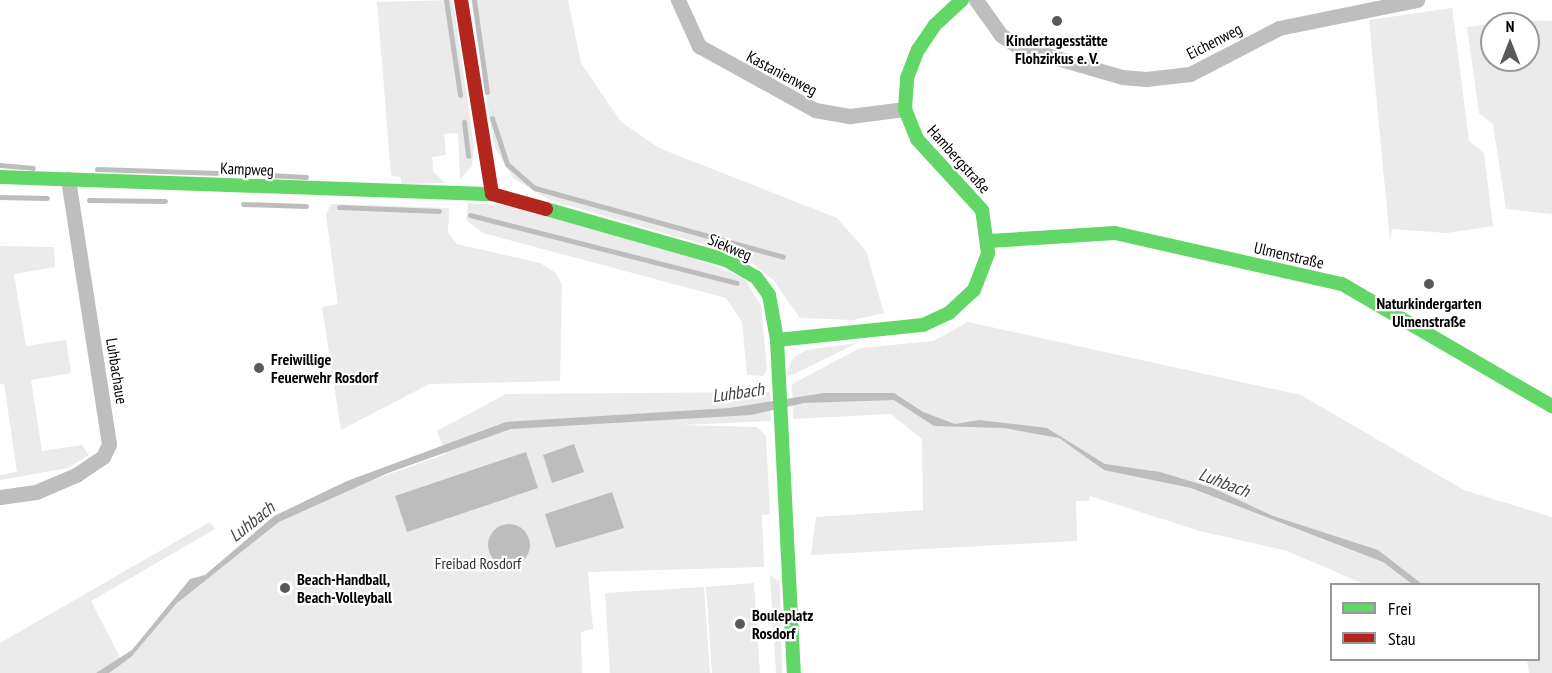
<!DOCTYPE html>
<html>
<head>
<meta charset="utf-8">
<style>
	body { margin:0 }
	#map { position:relative; width:1552px; height:673px; overflow:hidden; background:#fff; font-family:"PT Sans Narrow",sans-serif }
	div>[style] { position:absolute }
	[style*='--x'] { left:calc(var(--x)*1px); top:calc(var(--y)*1px); width:calc(var(--w)*1px); rotate:calc(var(--a)*1deg) }
	.green>* { inset:0; background:#ebebeb }
	.water>* { inset:0; background:#bdbdbd }
	.round { border-radius:50% }
	.stream>* { height:5px; margin:-2.5px; padding:0 2.5px; transform-origin:2.5px; border-radius:2.5px; background:#bdbdbd }
	.street>* { height:15px; margin:-7.5px; padding:0 7.5px; transform-origin:7.5px; border-radius:7.5px; background:#bebebe }
	.fast>* { height:14px; margin:-7px; padding:0 7px; transform-origin:7px; border-radius:7px; background:#63d668 }
	.jam>* { height:14px; margin:-7px; padding:0 7px; transform-origin:7px; border-radius:7px; background:#b3261e }
	.dots>* { width:16px; height:16px; translate:-50% -50%; box-sizing:border-box; border:3px solid #fff; border-radius:50% }
	span { translate:-50% -50%; white-space:nowrap; text-align:center; line-height:1.15; -webkit-text-stroke:4.5px #fff; paint-order:stroke }
	.poi-label { font-size:16px; color:#000; font-weight:700 }
	.left { translate:0 -50%; text-align:left }
	.street-label { font-size:16px; color:#000 }
	.park-label { font-size:16px; color:#313131 }
	.water-label { font-size:18px; color:#424242; font-style:italic }
	.legend { position:absolute; left:1330px; top:583px; width:210px; height:78px; box-sizing:border-box; background:#fff; border:2px solid #999; margin:0; padding:8px 10px; list-style:none; font-size:18px; color:#000 }
	.legend li { display:flex; align-items:center; gap:12px; height:30px }
	.legend b { width:30px; border:2px solid #999 }
	.north { position:absolute; left:1480px; top:12px; width:60px; height:60px; box-sizing:border-box; background:#fff; border:2px solid #999; border-radius:50%; rotate:0deg; font-size:16px; font-weight:700; line-height:24px; text-align:center; color:#000 }
	.north::after { content:''; display:block; margin:auto; width:21px; height:27px; background:#595959; clip-path:polygon(50% 0,100% 100%,50% 72%,0 100%) }
</style>
</head>
<body>
<div id="map">
	<div class="green">
		<div style="clip-path:polygon(453px 0,474px 147px,472px 166px,460px 179px,458px 133px,444px 134px,446px 155px,432px 157px,433px 171px,445px 183px,401px 184px,401px 178px,391px 175px,377px 2px)"></div>
		<div style="clip-path:polygon(471px 0,568px 0,581px 63px,621px 122px,659px 148px,837px 218px,866px 251px,884px 313px,853px 320px,800px 318px,773px 280px,744px 256px,550px 200px,513px 178px,494px 146px)"></div>
		<div style="clip-path:polygon(1452px 8px,1469px 141px,1484px 153px,1493px 226px,1447px 233px,1392px 229px,1390px 241px,1369px 20px)"></div>
		<div style="clip-path:polygon(evenodd,1525px 20px,1552px 21px,1552px 214px,1506px 209px,1493px 124px,1479px 113px,1467px 27px,1525px 20px,1492px 24px,1528px 24px,1528px 60px,1492px 60px,1492px 24px)"></div>
		<div style="clip-path:polygon(468px 203px,503px 205px,690px 256px,744px 278px,761px 305px,767px 370px,763px 376px,747px 375px,742px 322px,726px 298px,483px 233px,466px 220px)"></div>
		<div style="clip-path:polygon(331px 204px,449px 208px,448px 232px,457px 244px,540px 263px,556px 273px,562px 285px,560px 381px,429px 384px,341px 430px,322px 307px,338px 304px,326px 215px)"></div>
		<div style="clip-path:polygon(0 246px,54px 247px,55px 267px,14px 274px,26px 346px,66px 340px,71px 373px,31px 380px,42px 451px,82px 445px,89px 455px,68px 468px,0 480px,0 475px,17px 472px,4px 384px,0 384px)"></div>
		<div style="clip-path:polygon(968px 322px,1301px 395px,1464px 490px,1552px 517px,1552px 673px,1529px 673px,1527px 660px,1538px 660px,1538px 584px,1364px 584px,1287px 551px,1200px 531px,1090px 496px,1089px 501px,1076px 501px,1077px 541px,811px 555px,816px 517px,923px 510px,922px 439px,891px 414px,793px 419px,792px 384px,860px 348px,933px 341px)"></div>
		<div style="clip-path:polygon(857px 343px,792px 375px,786px 376px,792px 359px,806px 350px)"></div>
		<div style="clip-path:polygon(770px 392px,771px 421px,681px 425px,757px 427px,766px 436px,770px 514px,762px 515px,764px 567px,588px 572px,593px 629px,581px 632px,582px 673px,0 673px,0 643px,210px 522px,215px 529px,91px 601px,123px 663px,176px 604px,279px 522px,347px 489px,446px 454px,437px 431px,506px 394px)"></div>
		<div style="clip-path:polygon(770px 575px,780px 582px,782px 673px,776px 673px)"></div>
		<div style="clip-path:polygon(754px 583px,760px 673px,712px 673px,706px 587px)"></div>
		<div style="clip-path:polygon(704px 587px,710px 673px,610px 673px,605px 593px)"></div>
	</div>
	<div class="water">
		<div style="clip-path:polygon(824px 393px,894px 393px,923px 412px,955px 424px,979px 420px,1047px 428px,1105px 464px,1160px 472px,1213px 488px,1273px 516px,1378px 550px,1422px 584px,1412px 584px,1383px 562px,1191px 488px,1104px 470px,1059px 438px,1004px 428px,934px 426px,894px 400px,804px 403px,751px 415px,511px 429px,388px 473px,279px 522px,176px 604px,131px 657px,109px 673px,96px 673px,132px 650px,190px 579px,205px 575px,274px 516px,347px 481px,506px 422px,729px 408px)"></div>
		<div style="clip-path:polygon(574px 444px,584px 472px,552px 483px,543px 455px)"></div>
		<div style="clip-path:polygon(526px 452px,538px 488px,407px 532px,395px 496px)"></div>
		<div style="clip-path:polygon(612px 492px,624px 528px,556px 548px,545px 514px)"></div>
		<div class="round" style="left:488px;top:524px;width:42px;height:42px"></div>
	</div>
	<div class="stream">
		<div style="--x:446;--y:0;--w:96;--a:81.6"></div>
		<div style="--x:474;--y:0;--w:93;--a:82"></div>
		<div style="--x:492;--y:118;--w:48;--a:71.9"></div>
		<div style="--x:507;--y:164;--w:37;--a:41"></div>
		<div style="--x:535;--y:188;--w:257;--a:15.5"></div>
		<div style="--x:464;--y:122;--w:34;--a:83"></div>
		<div style="--x:0;--y:165;--w:33;--a:5"></div>
		<div style="--x:97;--y:169;--w:122;--a:1.9"></div>
		<div style="--x:269;--y:175;--w:37;--a:3"></div>
		<div style="--x:0;--y:197;--w:47;--a:1.2"></div>
		<div style="--x:89;--y:200;--w:76;--a:0.8"></div>
		<div style="--x:243;--y:204;--w:63;--a:1.8"></div>
		<div style="--x:339;--y:207;--w:100;--a:2.3"></div>
		<div style="--x:470;--y:215;--w:275;--a:14.3"></div>
	</div>
	<div class="street">
		<div style="--x:678;--y:0;--w:51;--a:65.5"></div>
		<div style="--x:699;--y:46;--w:132;--a:28.9"></div>
		<div style="--x:815;--y:110;--w:36;--a:10"></div>
		<div style="--x:850;--y:116;--w:55;--a:-7.3"></div>
		<div style="--x:976;--y:0;--w:43;--a:54.5"></div>
		<div style="--x:1001;--y:35;--w:22;--a:34"></div>
		<div style="--x:1019;--y:47;--w:107;--a:16.2"></div>
		<div style="--x:1122;--y:77;--w:24;--a:5"></div>
		<div style="--x:1146;--y:79;--w:44;--a:-6.5"></div>
		<div style="--x:1190;--y:74;--w:100;--a:-27.3"></div>
		<div style="--x:1279;--y:28;--w:141;--a:-11.5"></div>
		<div style="--x:0;--y:497;--w:36;--a:-8"></div>
		<div style="--x:36;--y:492;--w:43;--a:-23"></div>
		<div style="--x:76;--y:475;--w:32;--a:-34"></div>
		<div style="--x:103;--y:457;--w:14;--a:-65"></div>
		<div style="--x:109;--y:444;--w:268;--a:-98.8"></div>
	</div>
	<div class="fast">
		<div style="--x:0;--y:177;--w:492;--a:2"></div>
		<div style="--x:546;--y:209;--w:187;--a:15.8"></div>
		<div style="--x:726;--y:260;--w:34;--a:30"></div>
		<div style="--x:756;--y:277;--w:22;--a:54"></div>
		<div style="--x:769;--y:295;--w:46;--a:79.9"></div>
		<div style="--x:777;--y:340;--w:333;--a:87.1"></div>
		<div style="--x:989;--y:241;--w:126;--a:-3.6"></div>
		<div style="--x:1115;--y:233;--w:233;--a:12.7"></div>
		<div style="--x:1342;--y:284;--w:243;--a:30.2"></div>
		<div style="--x:777;--y:340;--w:147;--a:-5.9"></div>
		<div style="--x:923;--y:325;--w:29;--a:-25"></div>
		<div style="--x:949;--y:313;--w:34;--a:-43"></div>
		<div style="--x:974;--y:290;--w:40;--a:-69"></div>
		<div style="--x:988;--y:253;--w:43;--a:-97.9"></div>
		<div style="--x:982;--y:210;--w:96;--a:-132.5"></div>
		<div style="--x:917;--y:139;--w:32;--a:-112"></div>
		<div style="--x:905;--y:109;--w:31;--a:-86"></div>
		<div style="--x:907;--y:78;--w:30;--a:-69"></div>
		<div style="--x:918;--y:50;--w:30;--a:-56"></div>
		<div style="--x:935;--y:25;--w:37;--a:-43"></div>
	</div>
	<div class="jam">
		<div style="--x:461;--y:0;--w:196;--a:80.9"></div>
		<div style="--x:492;--y:194;--w:56;--a:15.5"></div>
	</div>
	<div class="dots">
		<div style="left:1057px;top:21px;background:#595959"></div>
		<div style="left:1429px;top:284px;background:#595959"></div>
		<div style="left:259px;top:368px;background:#595959"></div>
		<div style="left:285px;top:588px;background:#595959"></div>
		<div style="left:740px;top:624px;background:#595959"></div>
	</div>
	<div class="poi-label">
		<span style="left:1057px;top:49px">Kindertagesstätte<br>Flohzirkus e. V.</span>
		<span style="left:1429px;top:312px">Naturkindergarten<br>Ulmenstraße</span>
		<span class="left" style="left:271px;top:368px">Freiwillige<br>Feuerwehr Rosdorf</span>
		<span class="left" style="left:297px;top:588px">Beach-Handball,<br>Beach-Volleyball</span>
		<span class="left" style="left:752px;top:624px">Bouleplatz<br>Rosdorf</span>
	</div>
	<div class="street-label">
		<span style="left:1214px;top:41px;rotate:-27deg">Eichenweg</span>
		<span style="left:782px;top:73px;rotate:28deg">Kastanienweg</span>
		<span style="left:959px;top:159px;rotate:48deg">Hambergstraße</span>
		<span style="left:247px;top:169px;rotate:2deg">Kampweg</span>
		<span style="left:730px;top:247px;rotate:23deg">Siekweg</span>
		<span style="left:1289px;top:255px;rotate:13deg">Ulmenstraße</span>
		<span style="left:117px;top:371px;rotate:81deg">Luhbachaue</span>
	</div>
	<div class="park-label">
		<span style="left:478px;top:563px">Freibad Rosdorf</span>
	</div>
	<div class="water-label">
		<span style="left:738px;top:393px;rotate:-8deg">Luhbach</span>
		<span style="left:1224px;top:483px;rotate:21deg">Luhbach</span>
		<span style="left:252px;top:522px;rotate:-39deg">Luhbach</span>
	</div>
	<ul class="legend">
	<li><b style="height:8px;background:#63d668"></b>Frei</li>
	<li><b style="height:8px;background:#b3261e"></b>Stau</li>
	</ul>
	<div class="north">N</div>
</div>
</body>
</html>
